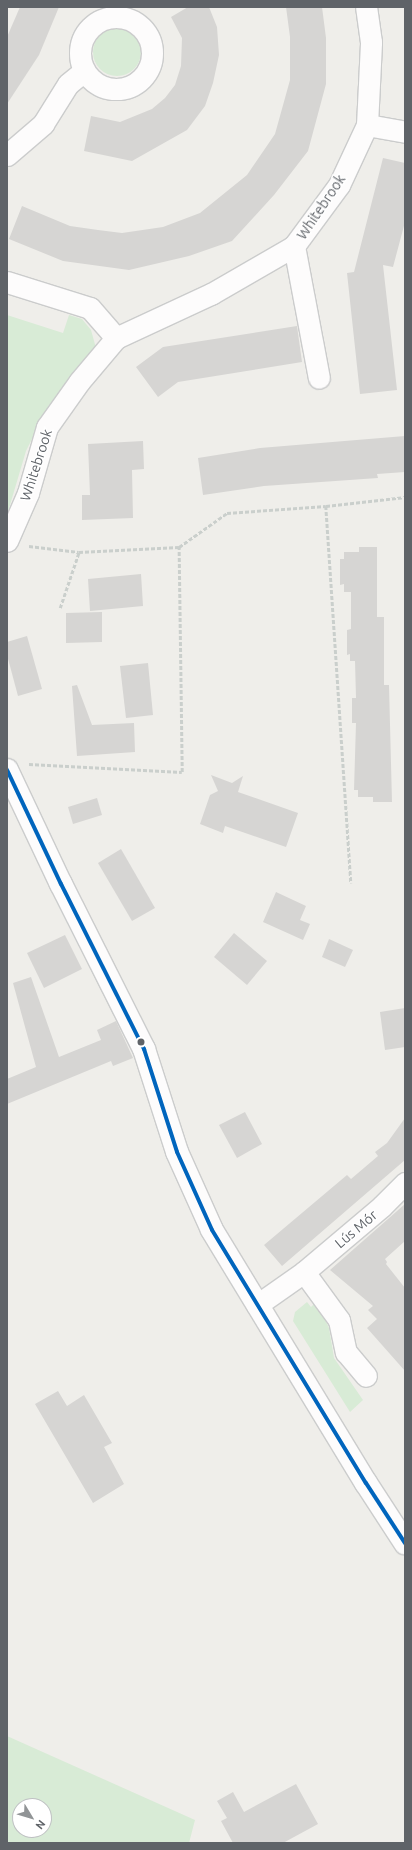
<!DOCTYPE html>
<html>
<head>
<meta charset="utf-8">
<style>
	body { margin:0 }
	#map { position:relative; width:412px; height:1850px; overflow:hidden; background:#efeeea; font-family:Ubuntu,sans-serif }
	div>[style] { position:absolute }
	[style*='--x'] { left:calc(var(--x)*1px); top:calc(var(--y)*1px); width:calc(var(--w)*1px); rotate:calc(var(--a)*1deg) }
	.green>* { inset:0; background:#d8ebd6 }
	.round { border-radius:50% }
	.building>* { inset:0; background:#d6d5d3 }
	.path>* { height:2.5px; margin-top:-1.25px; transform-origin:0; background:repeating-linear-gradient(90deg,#cacfcc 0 4px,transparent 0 6px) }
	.roads { filter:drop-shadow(1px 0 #cbcccc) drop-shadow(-1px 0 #cbcccc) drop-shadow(0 1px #cbcccc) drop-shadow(0 -1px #cbcccc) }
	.minor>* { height:21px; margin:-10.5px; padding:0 10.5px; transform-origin:10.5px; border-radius:10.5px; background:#fdfcfc }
	.minor>.ring { margin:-10.5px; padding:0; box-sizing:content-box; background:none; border:21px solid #fdfcfc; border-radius:50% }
	.tertiary>* { height:22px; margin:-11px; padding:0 11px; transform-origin:11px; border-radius:11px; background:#fdfcfc }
	.bus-1>* { height:4px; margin:-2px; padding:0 2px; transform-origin:2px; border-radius:2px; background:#0065bd }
	.dots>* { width:11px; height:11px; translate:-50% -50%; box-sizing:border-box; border:2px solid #fff; border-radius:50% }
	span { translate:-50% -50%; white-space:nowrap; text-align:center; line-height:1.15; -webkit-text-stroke:3px #fff; paint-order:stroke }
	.street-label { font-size:14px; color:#5f6368 }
	.frame { position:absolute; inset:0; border:8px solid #5f6368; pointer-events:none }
	.north { position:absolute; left:12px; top:1798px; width:40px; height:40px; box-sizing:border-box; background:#fff; border:1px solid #bfc1c3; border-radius:50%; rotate:128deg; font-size:11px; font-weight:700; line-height:16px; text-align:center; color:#5f6368 }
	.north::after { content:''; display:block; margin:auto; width:14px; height:18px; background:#919496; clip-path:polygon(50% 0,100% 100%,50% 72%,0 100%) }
</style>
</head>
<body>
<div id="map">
	<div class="green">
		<div class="round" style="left:93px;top:28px;width:48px;height:48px"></div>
		<div style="clip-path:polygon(7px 315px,63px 333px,69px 315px,82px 319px,91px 330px,96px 348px,49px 405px,26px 451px,7px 515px)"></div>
		<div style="clip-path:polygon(307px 1302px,311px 1307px,314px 1304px,322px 1313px,329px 1328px,334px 1358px,363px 1400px,350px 1412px,293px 1321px,295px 1312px)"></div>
		<div style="clip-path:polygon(evenodd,7px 1736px,195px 1820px,189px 1843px,7px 1843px,7px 1736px,20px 1806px,44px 1806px,44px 1830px,20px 1830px,20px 1806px)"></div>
	</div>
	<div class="building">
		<div style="clip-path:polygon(20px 7px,59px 7px,39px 55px,7px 104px,7px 37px)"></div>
		<div style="clip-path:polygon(188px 7px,209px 7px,217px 27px,219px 55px,213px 83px,205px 106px,187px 130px,132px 161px,84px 151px,91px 116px,120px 122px,152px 109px,165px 98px,175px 85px,181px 66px,182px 38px,171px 17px)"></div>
		<div style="clip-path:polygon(286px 7px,322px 7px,326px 38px,326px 84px,308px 151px,274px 195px,232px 241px,189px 256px,129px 270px,63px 261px,9px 239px,22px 206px,70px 226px,98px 230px,122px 233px,163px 227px,200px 213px,247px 175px,275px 134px,290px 80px,290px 37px)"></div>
		<div style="clip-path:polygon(383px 158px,405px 163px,405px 222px,393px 267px,383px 265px,397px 390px,360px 394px,347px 273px,354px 272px)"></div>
		<div style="clip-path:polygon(297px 326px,302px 362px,178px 382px,158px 397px,136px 367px,163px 347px)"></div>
		<div style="clip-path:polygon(405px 436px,405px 472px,377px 474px,378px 478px,264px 486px,203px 495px,198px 458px,260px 448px)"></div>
		<div style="clip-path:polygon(143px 441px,144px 469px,132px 470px,133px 518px,82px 520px,82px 495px,90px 495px,88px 444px)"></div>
		<div style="clip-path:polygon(359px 547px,377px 547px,377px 617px,384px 617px,384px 685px,389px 685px,392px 802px,373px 802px,373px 797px,358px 797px,358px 790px,354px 790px,356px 723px,352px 723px,352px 698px,356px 698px,355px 661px,350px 661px,350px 654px,347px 655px,347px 630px,351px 629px,351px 592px,344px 592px,344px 584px,340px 585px,340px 559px,344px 559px,344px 552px,359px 552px)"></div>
		<div style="clip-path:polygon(141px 574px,143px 606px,90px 611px,88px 579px)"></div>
		<div style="clip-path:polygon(102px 612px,102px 642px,66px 643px,66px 613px)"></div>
		<div style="clip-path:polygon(27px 636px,42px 689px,18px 696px,7px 655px,7px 642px)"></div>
		<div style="clip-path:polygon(148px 663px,153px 715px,126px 718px,120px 666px)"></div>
		<div style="clip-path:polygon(77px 685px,92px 725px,134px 723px,135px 752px,77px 756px,72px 686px)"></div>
		<div style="clip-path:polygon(211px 775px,232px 783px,243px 776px,238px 792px,298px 813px,286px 847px,225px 826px,223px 833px,200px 824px,210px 795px,218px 791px)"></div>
		<div style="clip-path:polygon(97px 798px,102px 815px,73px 824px,68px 807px)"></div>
		<div style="clip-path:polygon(121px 849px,155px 908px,132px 921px,98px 863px)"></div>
		<div style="clip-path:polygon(276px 892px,306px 906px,300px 920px,310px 924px,303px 940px,263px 922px)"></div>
		<div style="clip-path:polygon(234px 933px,267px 961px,247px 985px,214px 957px)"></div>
		<div style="clip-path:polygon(65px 935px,82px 969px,44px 988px,27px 953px)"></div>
		<div style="clip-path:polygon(329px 939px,353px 950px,345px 967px,322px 957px)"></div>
		<div style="clip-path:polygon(31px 977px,59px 1057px,101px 1040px,97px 1030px,116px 1021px,133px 1058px,113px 1066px,111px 1061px,7px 1104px,7px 1079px,36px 1067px,13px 983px)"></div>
		<div style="clip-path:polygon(405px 1008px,405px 1047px,385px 1050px,380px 1012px)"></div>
		<div style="clip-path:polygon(245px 1112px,262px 1144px,237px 1158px,219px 1125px)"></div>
		<div style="clip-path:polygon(405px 1118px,405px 1160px,282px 1266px,264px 1245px,347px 1175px,351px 1179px,378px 1156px,375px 1152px,387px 1143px)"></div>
		<div style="clip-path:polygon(405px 1204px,405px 1241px,385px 1259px,387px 1262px,386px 1264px,405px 1288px,405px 1371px,367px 1328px,377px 1319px,368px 1310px,373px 1306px,330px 1270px)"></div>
		<div style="clip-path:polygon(58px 1391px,67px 1406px,84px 1395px,112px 1443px,104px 1447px,124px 1484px,93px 1503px,35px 1404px)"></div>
		<div style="clip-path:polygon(296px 1784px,318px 1824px,283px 1843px,233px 1843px,221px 1821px,227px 1818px,217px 1801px,233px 1792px,244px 1812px)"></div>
	</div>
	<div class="path">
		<div style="--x:326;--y:506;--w:378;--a:86.2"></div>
		<div style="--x:29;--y:546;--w:50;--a:6.8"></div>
		<div style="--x:79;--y:552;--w:100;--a:-2.9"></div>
		<div style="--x:179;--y:547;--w:59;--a:-35.3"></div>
		<div style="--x:227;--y:513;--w:99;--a:-4"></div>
		<div style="--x:326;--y:506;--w:80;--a:-6.5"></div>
		<div style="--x:60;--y:608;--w:59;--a:-71.3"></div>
		<div style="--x:29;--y:764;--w:153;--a:3"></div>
		<div style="--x:182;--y:772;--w:225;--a:-90.8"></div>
	</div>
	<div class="roads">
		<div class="minor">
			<div class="ring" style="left:80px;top:17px;width:51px;height:51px"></div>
			<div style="--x:367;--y:125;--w:39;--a:10"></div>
			<div style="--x:7;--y:155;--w:48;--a:-40.7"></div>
			<div style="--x:43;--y:124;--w:47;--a:-58"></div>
			<div style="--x:68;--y:84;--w:21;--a:-39"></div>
			<div style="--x:294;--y:246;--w:134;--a:79.3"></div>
			<div style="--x:7;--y:282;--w:87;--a:17.4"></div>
			<div style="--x:90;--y:308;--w:40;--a:49"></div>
			<div style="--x:116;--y:338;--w:57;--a:130.1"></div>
			<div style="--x:79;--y:382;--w:55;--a:125.4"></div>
			<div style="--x:47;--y:427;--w:69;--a:106.1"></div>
			<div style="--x:28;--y:493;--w:52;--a:113.6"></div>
			<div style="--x:116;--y:338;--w:105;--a:-24.9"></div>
			<div style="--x:211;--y:294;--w:96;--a:-30"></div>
			<div style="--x:294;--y:246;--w:76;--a:-53.6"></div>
			<div style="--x:339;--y:185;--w:66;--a:-65"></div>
			<div style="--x:367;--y:125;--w:83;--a:-87.2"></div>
			<div style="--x:371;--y:42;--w:35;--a:-98"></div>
			<div style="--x:304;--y:1272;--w:59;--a:53.9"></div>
			<div style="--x:339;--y:1320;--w:33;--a:78"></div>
			<div style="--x:346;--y:1352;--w:31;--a:50"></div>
			<div style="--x:257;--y:1305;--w:57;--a:-35.1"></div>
			<div style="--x:304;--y:1272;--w:102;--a:-40.2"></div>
			<div style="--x:382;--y:1206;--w:33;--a:-45"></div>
		</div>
		<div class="tertiary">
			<div style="--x:7;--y:770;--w:126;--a:64.7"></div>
			<div style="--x:61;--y:884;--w:185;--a:63.3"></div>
			<div style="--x:144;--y:1049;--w:108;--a:72.2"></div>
			<div style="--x:177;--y:1152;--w:85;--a:65.8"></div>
			<div style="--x:212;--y:1230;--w:296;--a:58.7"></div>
			<div style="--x:366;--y:1483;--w:72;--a:57"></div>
		</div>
	</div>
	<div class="bus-1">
		<div style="--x:7;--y:770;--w:126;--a:64.7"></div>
		<div style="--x:61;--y:884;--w:185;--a:63.3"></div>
		<div style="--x:144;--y:1049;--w:108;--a:72.2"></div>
		<div style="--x:177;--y:1152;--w:85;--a:65.8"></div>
		<div style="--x:212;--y:1230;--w:296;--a:58.7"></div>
		<div style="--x:366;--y:1483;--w:72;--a:57"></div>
	</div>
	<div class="dots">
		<div style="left:141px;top:1042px;background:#5f6368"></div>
	</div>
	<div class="street-label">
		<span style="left:321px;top:207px;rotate:-56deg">Whitebrook</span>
		<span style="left:36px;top:465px;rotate:-72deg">Whitebrook</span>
		<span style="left:356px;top:1229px;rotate:-40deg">Lús Mór</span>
	</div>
	<div class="frame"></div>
	<div class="north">N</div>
</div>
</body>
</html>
